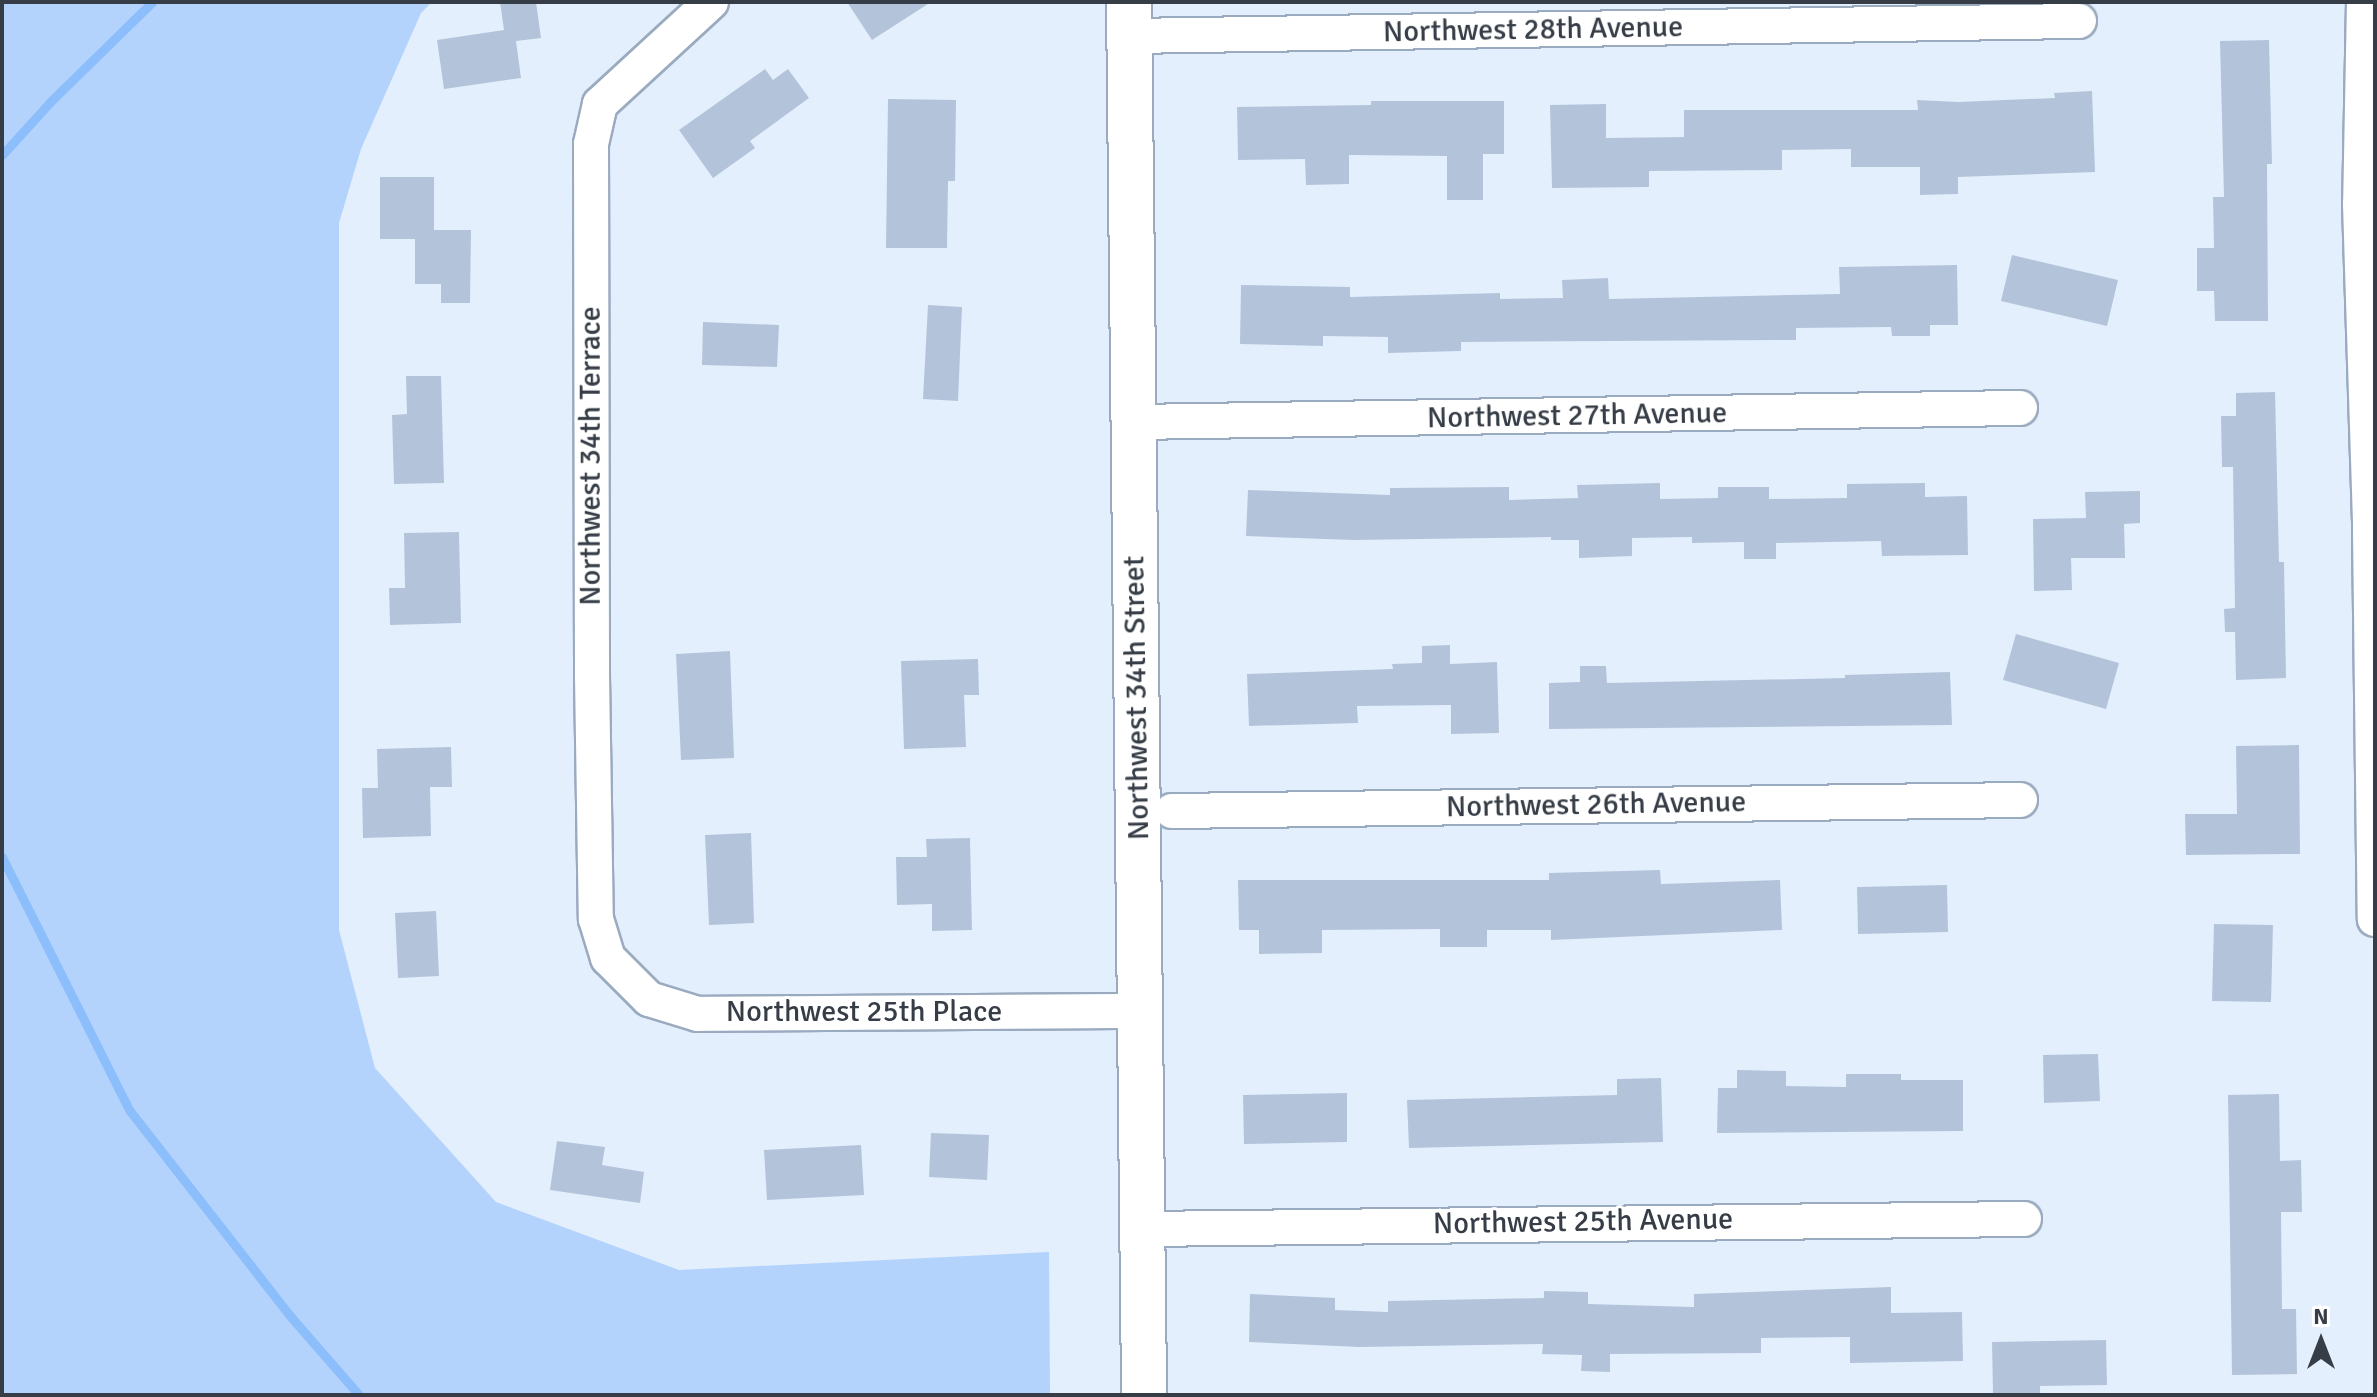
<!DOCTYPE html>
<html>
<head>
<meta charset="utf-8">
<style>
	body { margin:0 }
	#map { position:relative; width:2377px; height:1397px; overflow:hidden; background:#e4effd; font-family:Signika,sans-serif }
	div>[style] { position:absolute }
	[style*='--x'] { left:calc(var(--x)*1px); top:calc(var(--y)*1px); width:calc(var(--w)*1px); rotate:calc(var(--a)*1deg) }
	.green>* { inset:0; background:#b3d3fc }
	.stream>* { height:9px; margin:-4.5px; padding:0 4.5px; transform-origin:4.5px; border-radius:4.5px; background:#8cbefb }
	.building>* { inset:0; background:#b3c4da }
	.roads { filter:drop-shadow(2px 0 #9aabc0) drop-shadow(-2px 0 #9aabc0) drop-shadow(0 2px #9aabc0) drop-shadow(0 -2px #9aabc0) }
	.street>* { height:34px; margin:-17px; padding:0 17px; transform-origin:17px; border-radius:17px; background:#fff }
	.secondary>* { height:44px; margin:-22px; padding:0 22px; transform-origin:22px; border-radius:22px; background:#fff }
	span { translate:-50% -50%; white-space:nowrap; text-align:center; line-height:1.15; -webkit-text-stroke:6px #fff; paint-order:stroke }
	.street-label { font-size:30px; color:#363d46 }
	.frame { position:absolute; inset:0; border:4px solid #363d46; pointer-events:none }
	.north { position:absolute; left:2281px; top:1301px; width:80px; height:80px; -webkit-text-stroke:6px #fff; paint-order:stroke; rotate:0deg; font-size:22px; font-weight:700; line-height:32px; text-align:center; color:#363d46 }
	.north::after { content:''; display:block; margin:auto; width:28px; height:36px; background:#363d46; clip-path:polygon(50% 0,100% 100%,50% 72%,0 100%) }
</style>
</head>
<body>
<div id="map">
	<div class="green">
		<div style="clip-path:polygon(2px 2px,432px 2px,421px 13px,361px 149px,339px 223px,339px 930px,375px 1068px,496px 1202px,679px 1270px,1049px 1252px,1050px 1395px,2px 1395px)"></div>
	</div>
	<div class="stream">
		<div style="--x:2;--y:155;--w:72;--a:-47.8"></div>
		<div style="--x:50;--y:102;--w:143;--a:-44.4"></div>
		<div style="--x:2;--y:857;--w:284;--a:63.3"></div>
		<div style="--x:130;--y:1111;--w:261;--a:52"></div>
		<div style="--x:291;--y:1317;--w:103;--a:48.9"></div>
	</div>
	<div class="building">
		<div style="clip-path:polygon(500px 2px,536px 2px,541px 38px,516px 41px,521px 78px,444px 89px,437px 40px,504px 30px)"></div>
		<div style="clip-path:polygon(847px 2px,931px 2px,872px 40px)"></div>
		<div style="clip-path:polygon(2269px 40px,2272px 164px,2267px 164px,2268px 321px,2215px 321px,2214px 291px,2197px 291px,2197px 248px,2214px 248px,2213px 197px,2224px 197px,2220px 41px)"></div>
		<div style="clip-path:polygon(765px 69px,773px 80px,788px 69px,809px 98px,750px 141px,755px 148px,713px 178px,679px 130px)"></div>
		<div style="clip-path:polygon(2092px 91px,2095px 172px,1958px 177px,1958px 194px,1920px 195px,1920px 167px,1851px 167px,1851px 149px,1782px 150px,1782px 170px,1649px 171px,1649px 187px,1552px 188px,1550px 105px,1606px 104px,1606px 138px,1684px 137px,1684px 110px,1918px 110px,1917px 100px,1958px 102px,2055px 98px,2054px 93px)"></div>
		<div style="clip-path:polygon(888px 99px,956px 100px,955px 181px,948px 181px,947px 248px,886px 248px)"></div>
		<div style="clip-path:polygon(1371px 101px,1504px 101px,1504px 154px,1483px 154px,1483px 200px,1447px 200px,1447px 156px,1349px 155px,1349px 184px,1306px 185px,1305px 159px,1238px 160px,1237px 107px,1371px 105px)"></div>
		<div style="clip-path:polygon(380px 177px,434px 177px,434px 230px,471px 230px,470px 303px,441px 303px,441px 284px,415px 284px,415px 239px,380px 239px)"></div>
		<div style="clip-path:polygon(2012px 255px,2118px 280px,2107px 326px,2001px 301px)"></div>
		<div style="clip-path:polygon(1957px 265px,1958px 325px,1930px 325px,1930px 336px,1892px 336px,1891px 327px,1796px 328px,1796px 340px,1461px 342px,1461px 351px,1388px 353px,1388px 337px,1323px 336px,1323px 346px,1240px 344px,1241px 285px,1350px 287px,1350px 297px,1500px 293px,1500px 299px,1563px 298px,1562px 280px,1608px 278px,1609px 299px,1840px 294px,1839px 267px)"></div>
		<div style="clip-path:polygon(928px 305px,962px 307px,958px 401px,923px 399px)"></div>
		<div style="clip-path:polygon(703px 322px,779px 325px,777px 367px,702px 365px)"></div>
		<div style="clip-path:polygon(406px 376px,441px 376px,444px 483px,394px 484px,392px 415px,407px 414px)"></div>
		<div style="clip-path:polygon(2275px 392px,2279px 562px,2284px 562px,2286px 678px,2236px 680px,2235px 632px,2225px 632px,2224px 609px,2235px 608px,2233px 467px,2222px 467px,2221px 416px,2236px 416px,2236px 393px)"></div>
		<div style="clip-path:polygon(1660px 483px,1660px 499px,1718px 498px,1718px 487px,1769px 487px,1769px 499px,1847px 498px,1847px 484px,1925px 483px,1925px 497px,1967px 496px,1968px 555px,1882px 556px,1881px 541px,1776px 543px,1776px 559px,1744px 559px,1744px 542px,1692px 543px,1692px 537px,1632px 538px,1632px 556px,1579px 558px,1579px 540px,1551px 540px,1551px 537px,1353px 540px,1246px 536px,1248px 490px,1390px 495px,1390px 488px,1509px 487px,1509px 500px,1578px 498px,1577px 485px)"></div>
		<div style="clip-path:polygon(2140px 491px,2140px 523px,2124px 524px,2125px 558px,2071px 558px,2072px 590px,2034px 591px,2033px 519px,2086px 518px,2085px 492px)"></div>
		<div style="clip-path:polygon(459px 532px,461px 623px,390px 625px,389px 588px,405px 588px,404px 533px)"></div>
		<div style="clip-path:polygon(2016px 634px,2119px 663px,2106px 709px,2003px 680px)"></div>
		<div style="clip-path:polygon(1450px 645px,1450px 664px,1497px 662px,1499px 733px,1451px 734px,1451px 705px,1357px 706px,1358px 723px,1249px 726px,1247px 674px,1393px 669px,1392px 664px,1422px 663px,1422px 646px)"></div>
		<div style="clip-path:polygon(730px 651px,734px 758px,681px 760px,676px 654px)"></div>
		<div style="clip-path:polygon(978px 659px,979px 695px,964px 695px,966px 747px,904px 749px,901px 661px)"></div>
		<div style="clip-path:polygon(1580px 666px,1606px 666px,1607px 683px,1845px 678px,1845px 675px,1950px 672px,1952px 725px,1549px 729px,1549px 683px,1580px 682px)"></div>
		<div style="clip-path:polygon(2299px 745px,2300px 854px,2186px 855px,2185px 814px,2237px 814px,2236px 746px)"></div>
		<div style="clip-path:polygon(451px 747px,452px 787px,430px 787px,431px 836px,363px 838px,362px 788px,378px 788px,377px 749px)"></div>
		<div style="clip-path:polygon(751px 833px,754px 923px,709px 925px,705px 835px)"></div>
		<div style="clip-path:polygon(970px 838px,972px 930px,932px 931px,932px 904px,897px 905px,896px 857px,927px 857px,926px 839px)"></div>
		<div style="clip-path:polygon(1660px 870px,1661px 884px,1780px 880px,1782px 930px,1551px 940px,1551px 930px,1487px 930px,1487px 947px,1440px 947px,1440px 929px,1322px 930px,1322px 953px,1259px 954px,1259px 930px,1239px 930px,1238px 880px,1549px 880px,1549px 873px)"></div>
		<div style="clip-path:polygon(1947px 885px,1948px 932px,1858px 934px,1857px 887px)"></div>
		<div style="clip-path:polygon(436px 911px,439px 976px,398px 978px,395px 913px)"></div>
		<div style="clip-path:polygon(2214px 924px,2273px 925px,2271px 1002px,2212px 1001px)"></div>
		<div style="clip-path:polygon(2098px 1054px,2100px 1101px,2044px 1103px,2043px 1055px)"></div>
		<div style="clip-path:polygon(1737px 1070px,1786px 1071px,1786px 1086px,1846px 1087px,1846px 1074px,1901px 1074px,1901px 1080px,1963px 1080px,1963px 1131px,1717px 1133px,1718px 1088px,1737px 1088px)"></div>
		<div style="clip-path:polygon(1661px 1078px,1663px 1142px,1409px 1148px,1407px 1100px,1617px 1095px,1617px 1079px)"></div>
		<div style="clip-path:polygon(1347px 1093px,1347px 1142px,1244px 1144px,1243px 1095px)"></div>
		<div style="clip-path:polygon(2279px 1094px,2280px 1161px,2301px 1160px,2302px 1212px,2281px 1212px,2282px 1309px,2296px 1309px,2297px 1374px,2232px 1375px,2228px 1095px)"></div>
		<div style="clip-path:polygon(931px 1133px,989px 1135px,987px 1180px,929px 1177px)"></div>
		<div style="clip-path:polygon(557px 1141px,605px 1147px,602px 1165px,644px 1172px,640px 1203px,550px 1190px)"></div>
		<div style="clip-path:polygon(861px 1145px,864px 1195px,767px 1200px,764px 1150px)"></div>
		<div style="clip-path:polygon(1891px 1287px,1891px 1313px,1962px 1312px,1963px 1361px,1850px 1363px,1850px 1337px,1761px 1338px,1761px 1353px,1610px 1354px,1610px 1372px,1581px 1371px,1582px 1355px,1542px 1354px,1543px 1344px,1360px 1347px,1249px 1342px,1250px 1294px,1335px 1298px,1335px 1310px,1388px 1312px,1388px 1301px,1544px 1298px,1544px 1291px,1588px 1292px,1588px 1304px,1694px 1307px,1694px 1294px)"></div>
		<div style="clip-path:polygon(2106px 1340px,2107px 1385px,2040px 1386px,2040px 1395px,1993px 1395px,1992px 1342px)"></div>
	</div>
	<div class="roads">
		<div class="street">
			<div style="--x:711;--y:2;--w:151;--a:137.4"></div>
			<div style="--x:600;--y:104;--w:41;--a:102.7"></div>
			<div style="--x:591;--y:144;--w:532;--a:89.89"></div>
			<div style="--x:592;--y:676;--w:243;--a:89.1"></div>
			<div style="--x:596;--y:919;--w:41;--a:72.9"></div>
			<div style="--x:608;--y:958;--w:58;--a:45"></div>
			<div style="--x:649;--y:999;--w:51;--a:17"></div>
			<div style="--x:698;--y:1014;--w:442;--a:-0.4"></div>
			<div style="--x:2364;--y:2;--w:202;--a:91.1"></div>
			<div style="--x:2360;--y:204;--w:326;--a:88.2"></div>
			<div style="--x:2370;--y:530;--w:389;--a:89.3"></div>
			<div style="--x:1130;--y:36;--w:949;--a:-0.91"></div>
			<div style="--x:1135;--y:422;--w:885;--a:-0.91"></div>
			<div style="--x:1172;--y:811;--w:848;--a:-0.74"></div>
			<div style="--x:1142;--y:1229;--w:882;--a:-0.65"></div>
		</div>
		<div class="secondary">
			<div style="--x:1129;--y:2;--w:1393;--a:89.38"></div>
		</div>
	</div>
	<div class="street-label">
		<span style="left:1533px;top:30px;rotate:-1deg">Northwest 28th Avenue</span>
		<span style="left:1577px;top:416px;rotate:-1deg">Northwest 27th Avenue</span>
		<span style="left:591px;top:456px;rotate:-90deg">Northwest 34th Terrace</span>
		<span style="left:1137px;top:698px;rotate:-91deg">Northwest 34th Street</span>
		<span style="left:1596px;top:805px;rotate:-1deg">Northwest 26th Avenue</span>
		<span style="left:864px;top:1012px">Northwest 25th Place</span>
		<span style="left:1583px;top:1222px;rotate:-1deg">Northwest 25th Avenue</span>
	</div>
	<div class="frame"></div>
	<div class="north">N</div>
</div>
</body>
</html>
